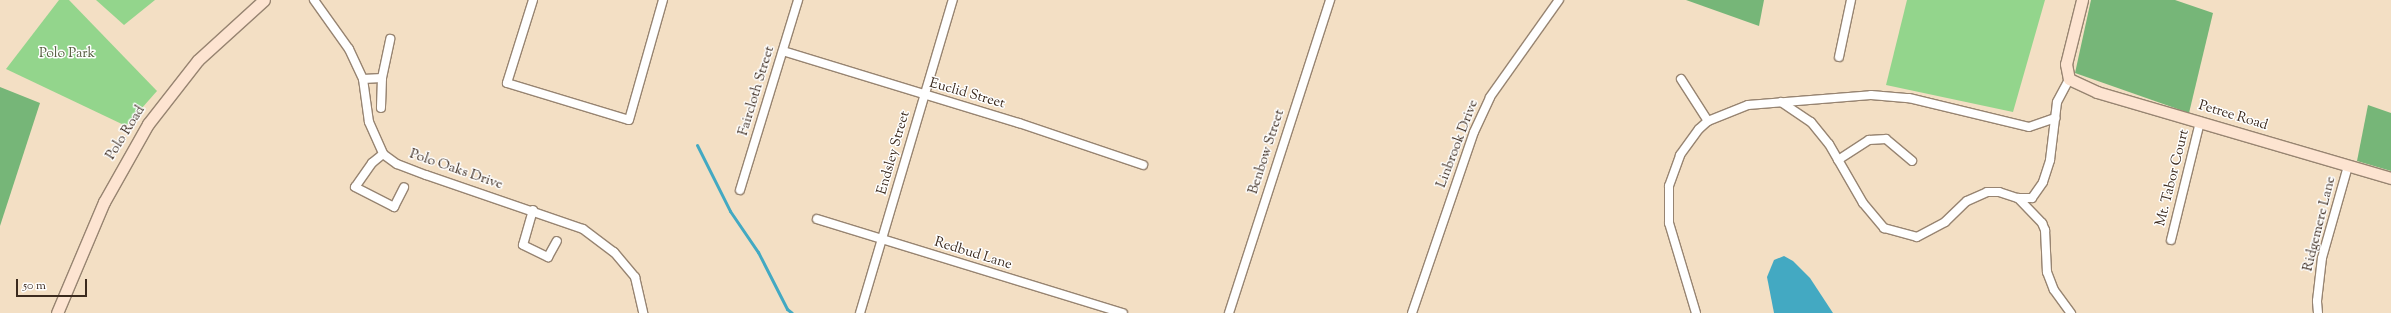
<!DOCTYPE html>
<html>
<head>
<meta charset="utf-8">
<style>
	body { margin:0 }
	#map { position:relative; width:2391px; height:313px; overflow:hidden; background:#f3dfc4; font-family:"Sorts Mill Goudy",serif }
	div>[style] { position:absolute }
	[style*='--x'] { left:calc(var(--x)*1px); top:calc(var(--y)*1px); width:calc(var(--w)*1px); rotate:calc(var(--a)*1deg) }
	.green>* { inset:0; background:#93d58c }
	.forest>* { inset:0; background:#76b678 }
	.water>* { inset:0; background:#43a9c2 }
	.stream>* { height:3px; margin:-1.5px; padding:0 1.5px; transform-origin:1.5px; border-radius:1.5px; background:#43a9c2 }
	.roads { filter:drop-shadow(1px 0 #978471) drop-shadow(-1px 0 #978471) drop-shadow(0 1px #978471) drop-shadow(0 -1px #978471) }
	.street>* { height:8px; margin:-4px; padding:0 4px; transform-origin:4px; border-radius:4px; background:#fff }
	.secondary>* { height:11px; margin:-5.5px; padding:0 5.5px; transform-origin:5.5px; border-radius:5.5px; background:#fde4d1 }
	span { translate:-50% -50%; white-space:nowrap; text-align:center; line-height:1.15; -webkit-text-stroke:3px #fff; paint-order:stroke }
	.park-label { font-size:14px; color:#555d3f }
	.street-label { font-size:14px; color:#3b2a1e }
	.scale { position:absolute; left:16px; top:279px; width:71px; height:18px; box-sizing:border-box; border:2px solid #3b2a1e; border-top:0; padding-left:5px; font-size:12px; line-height:14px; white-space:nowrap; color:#3b2a1e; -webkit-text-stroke:3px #fff; paint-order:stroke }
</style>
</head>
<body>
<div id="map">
	<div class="green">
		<div style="clip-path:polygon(59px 0,69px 0,157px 91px,126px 126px,6px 69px)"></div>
		<div style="clip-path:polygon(96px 0,155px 0,124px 25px)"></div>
		<div style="clip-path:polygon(1907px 0,2045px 0,2013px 112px,1886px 85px)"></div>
	</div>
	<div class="forest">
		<div style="clip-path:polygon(1686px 0,1764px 0,1759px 26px)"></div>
		<div style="clip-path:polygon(2091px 0,2175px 0,2213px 13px,2189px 113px,2075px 73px)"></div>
		<div style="clip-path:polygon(0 87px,40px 103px,0 226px)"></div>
		<div style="clip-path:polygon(2368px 105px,2391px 113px,2391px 171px,2357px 161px)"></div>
	</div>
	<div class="water">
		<div style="clip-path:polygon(1784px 256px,1793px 261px,1810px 278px,1833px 313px,1774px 313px,1767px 277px,1774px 260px)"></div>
	</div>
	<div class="stream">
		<div style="--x:697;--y:145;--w:74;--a:63.4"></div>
		<div style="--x:730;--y:211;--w:50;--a:55.7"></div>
		<div style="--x:758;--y:252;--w:64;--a:63"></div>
		<div style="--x:787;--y:309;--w:6;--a:39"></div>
	</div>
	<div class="roads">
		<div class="street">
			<div style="--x:314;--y:0;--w:60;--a:54.5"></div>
			<div style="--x:349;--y:49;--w:33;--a:65"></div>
			<div style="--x:363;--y:79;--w:43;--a:82.1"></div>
			<div style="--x:369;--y:122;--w:35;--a:66"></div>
			<div style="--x:383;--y:154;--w:17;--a:36"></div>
			<div style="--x:397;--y:164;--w:31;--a:21"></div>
			<div style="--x:426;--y:175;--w:166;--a:19"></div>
			<div style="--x:583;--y:229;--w:39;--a:37"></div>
			<div style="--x:614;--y:252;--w:33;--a:50"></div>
			<div style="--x:635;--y:277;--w:37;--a:77"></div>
			<div style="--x:533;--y:0;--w:87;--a:107.4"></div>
			<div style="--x:507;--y:83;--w:127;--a:16.9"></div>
			<div style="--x:629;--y:120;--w:125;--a:-74.2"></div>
			<div style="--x:783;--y:51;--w:247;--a:17"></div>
			<div style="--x:1019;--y:123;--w:131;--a:18.7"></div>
			<div style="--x:1839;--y:57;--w:58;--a:-78.1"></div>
			<div style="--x:382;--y:78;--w:40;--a:-78"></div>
			<div style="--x:363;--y:79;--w:19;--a:-3"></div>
			<div style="--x:382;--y:78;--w:30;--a:92"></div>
			<div style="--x:1681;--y:79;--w:50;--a:57.3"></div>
			<div style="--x:1781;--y:102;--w:36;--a:34"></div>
			<div style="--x:1811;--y:122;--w:28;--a:51"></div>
			<div style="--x:1829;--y:144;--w:68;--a:60"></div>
			<div style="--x:1863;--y:203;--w:33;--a:50"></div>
			<div style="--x:1884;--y:228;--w:34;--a:15"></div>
			<div style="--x:1917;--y:237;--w:32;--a:-28"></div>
			<div style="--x:1945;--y:222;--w:30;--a:-44"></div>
			<div style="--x:1967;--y:201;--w:22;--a:-24"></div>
			<div style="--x:1987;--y:192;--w:12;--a:0"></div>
			<div style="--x:1999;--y:192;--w:20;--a:18"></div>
			<div style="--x:2018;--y:198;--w:35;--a:46"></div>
			<div style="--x:2042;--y:223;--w:8;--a:67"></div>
			<div style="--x:2045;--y:230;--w:42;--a:87.3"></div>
			<div style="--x:2047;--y:272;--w:19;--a:69"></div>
			<div style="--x:2054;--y:290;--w:29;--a:54"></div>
			<div style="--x:383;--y:154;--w:14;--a:141"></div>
			<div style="--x:372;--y:163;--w:29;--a:125"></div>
			<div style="--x:355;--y:187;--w:44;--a:27.1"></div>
			<div style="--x:394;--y:207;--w:22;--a:-63"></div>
			<div style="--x:1838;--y:160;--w:37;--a:-33"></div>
			<div style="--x:1869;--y:140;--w:17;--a:-3"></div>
			<div style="--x:1886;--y:139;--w:34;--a:40"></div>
			<div style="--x:740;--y:190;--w:199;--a:-73"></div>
			<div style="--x:2018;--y:198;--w:14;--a:0"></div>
			<div style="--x:2032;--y:198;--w:19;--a:-55"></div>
			<div style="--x:2043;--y:182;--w:23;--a:-72"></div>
			<div style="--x:2050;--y:160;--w:58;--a:-83.1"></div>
			<div style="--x:2057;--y:102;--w:26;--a:-62"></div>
			<div style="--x:533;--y:210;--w:36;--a:106"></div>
			<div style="--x:523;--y:245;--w:28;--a:26"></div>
			<div style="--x:548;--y:257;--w:18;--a:-61"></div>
			<div style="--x:817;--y:219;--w:320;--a:17.1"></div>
			<div style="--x:2171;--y:240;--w:122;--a:-76.2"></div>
			<div style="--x:860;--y:313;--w:327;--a:-73.5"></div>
			<div style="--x:1229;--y:313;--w:329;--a:-72.1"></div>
			<div style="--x:1412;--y:313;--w:191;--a:-71.1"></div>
			<div style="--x:1474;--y:132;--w:38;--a:-65"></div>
			<div style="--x:1490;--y:97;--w:119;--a:-54.6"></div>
			<div style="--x:1696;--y:313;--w:94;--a:-106.7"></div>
			<div style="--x:1669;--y:223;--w:37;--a:-90"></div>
			<div style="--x:1669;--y:186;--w:33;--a:-70"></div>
			<div style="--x:1680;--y:155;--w:32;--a:-54"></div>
			<div style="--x:1699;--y:129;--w:12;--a:-42"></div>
			<div style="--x:1708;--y:121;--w:43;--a:-21.8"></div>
			<div style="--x:1748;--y:105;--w:123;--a:-4.6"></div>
			<div style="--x:1871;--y:95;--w:38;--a:5"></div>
			<div style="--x:1909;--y:98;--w:123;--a:13.6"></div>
			<div style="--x:2029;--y:127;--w:28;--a:-19"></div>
			<div style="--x:2318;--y:313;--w:12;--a:-95"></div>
			<div style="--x:2317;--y:301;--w:43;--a:-83.4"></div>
			<div style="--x:2322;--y:258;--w:96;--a:-74.2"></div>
		</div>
		<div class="secondary">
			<div style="--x:2082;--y:0;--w:66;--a:104"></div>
			<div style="--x:2066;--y:64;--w:15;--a:79"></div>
			<div style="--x:2069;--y:79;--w:31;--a:25"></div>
			<div style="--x:2097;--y:92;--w:306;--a:16.3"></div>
			<div style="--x:57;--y:313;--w:121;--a:-67.1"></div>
			<div style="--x:104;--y:202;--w:90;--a:-60.6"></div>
			<div style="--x:148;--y:124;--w:81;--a:-52"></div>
			<div style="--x:198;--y:60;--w:89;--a:-42.3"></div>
		</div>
	</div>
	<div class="park-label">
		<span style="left:67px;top:54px">Polo Park</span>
	</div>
	<div class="street-label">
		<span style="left:757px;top:91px;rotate:-73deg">Faircloth Street</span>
		<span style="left:967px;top:94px;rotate:16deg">Euclid Street</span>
		<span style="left:2233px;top:116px;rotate:17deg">Petree Road</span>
		<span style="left:126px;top:133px;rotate:-58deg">Polo Road</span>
		<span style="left:1458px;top:144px;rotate:-69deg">Linbrook Drive</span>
		<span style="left:1267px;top:152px;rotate:-72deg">Benbow Street</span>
		<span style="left:894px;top:153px;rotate:-74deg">Endsley Street</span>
		<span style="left:456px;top:170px;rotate:19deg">Polo Oaks Drive</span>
		<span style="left:2173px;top:178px;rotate:-76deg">Mt. Tabor Court</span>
		<span style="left:2320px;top:224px;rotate:-76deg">Ridgemere Lane</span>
		<span style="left:973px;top:254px;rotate:17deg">Redbud Lane</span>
	</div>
	<div class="scale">50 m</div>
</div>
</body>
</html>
